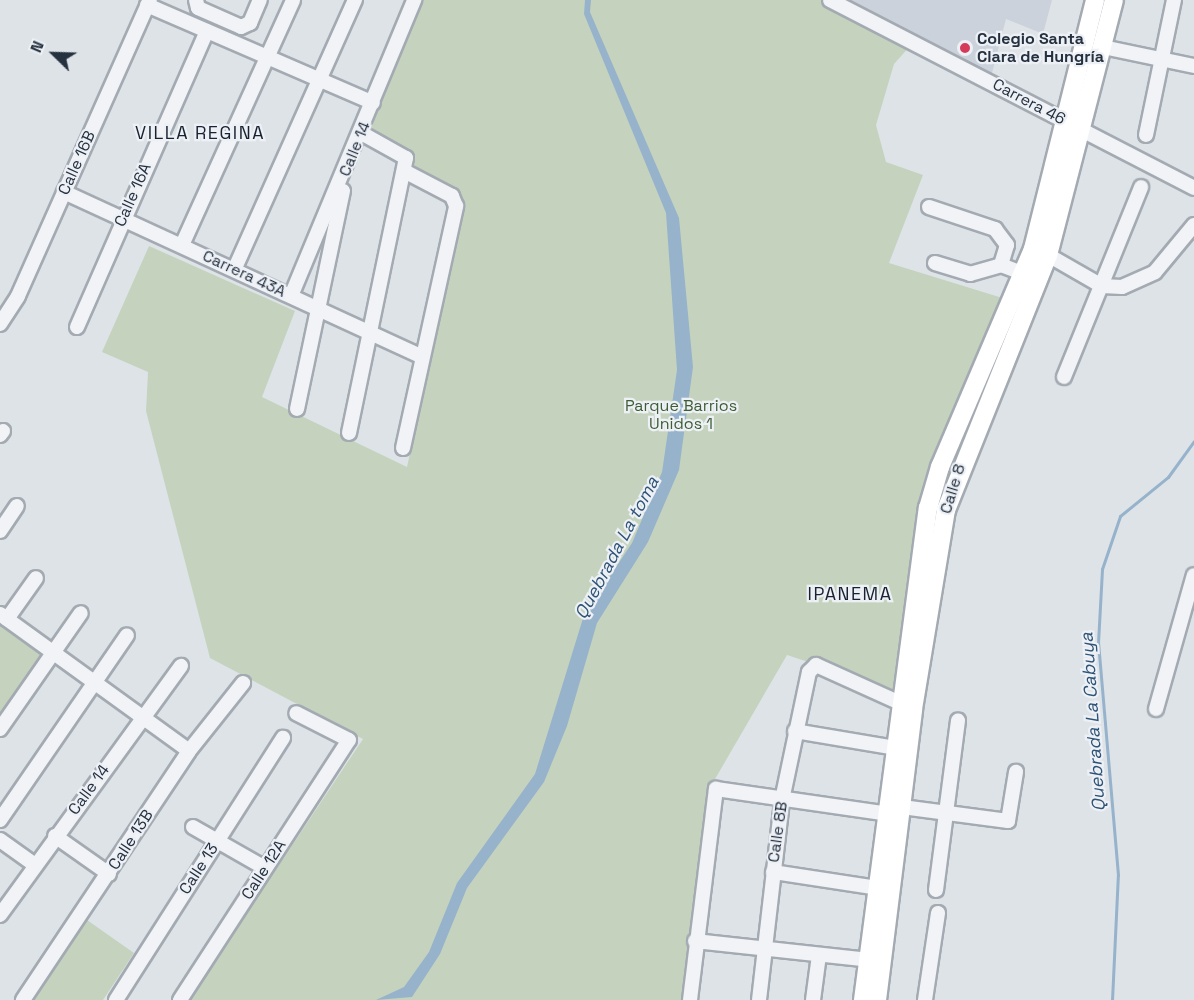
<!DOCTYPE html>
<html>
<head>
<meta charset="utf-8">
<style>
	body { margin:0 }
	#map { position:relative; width:1194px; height:1000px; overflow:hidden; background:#dee3e8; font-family:"Space Grotesk",sans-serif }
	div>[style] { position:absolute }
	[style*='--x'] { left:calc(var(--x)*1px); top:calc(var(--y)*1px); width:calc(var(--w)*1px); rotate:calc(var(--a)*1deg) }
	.built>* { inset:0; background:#ccd2db }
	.green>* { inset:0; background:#c5d3be }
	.water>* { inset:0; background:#96b3cb }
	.stream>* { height:3px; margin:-1.5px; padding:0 1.5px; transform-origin:1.5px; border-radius:1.5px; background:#96b3cb }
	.roads { filter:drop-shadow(2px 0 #a3aab2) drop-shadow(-2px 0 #a3aab2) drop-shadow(0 2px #a3aab2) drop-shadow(0 -2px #a3aab2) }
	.minor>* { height:14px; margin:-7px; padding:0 7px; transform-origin:7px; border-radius:7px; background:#f1f3f6 }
	.major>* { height:18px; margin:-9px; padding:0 9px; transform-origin:9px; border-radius:9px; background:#fff }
	.dots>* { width:16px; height:16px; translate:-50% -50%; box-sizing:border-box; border:3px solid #edf1f6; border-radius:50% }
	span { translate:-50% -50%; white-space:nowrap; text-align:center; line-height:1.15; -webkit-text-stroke:4.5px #edf1f6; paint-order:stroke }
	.poi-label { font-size:16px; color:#263140; font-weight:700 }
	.left { translate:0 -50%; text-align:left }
	.street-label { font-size:16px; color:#263140 }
	.park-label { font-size:16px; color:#3d5d33 }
	.neighbourhood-label { font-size:18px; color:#182231; letter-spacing:1.5px }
	.water-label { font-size:18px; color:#2e5376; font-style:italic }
	.north { position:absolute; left:24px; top:24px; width:60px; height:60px; -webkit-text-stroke:4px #edf1f6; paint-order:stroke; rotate:293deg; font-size:16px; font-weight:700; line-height:24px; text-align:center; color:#263140 }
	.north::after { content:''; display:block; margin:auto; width:21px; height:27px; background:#263140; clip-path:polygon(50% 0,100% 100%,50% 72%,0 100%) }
</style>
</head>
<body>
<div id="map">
	<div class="built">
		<div style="clip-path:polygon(832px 0,1052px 0,1043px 34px,1006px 19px,991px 77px)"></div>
	</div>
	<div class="green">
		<div style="clip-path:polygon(419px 0,827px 0,911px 45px,894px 64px,876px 125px,886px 162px,923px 175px,889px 263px,1009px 300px,920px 528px,893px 690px,787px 655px,711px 786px,681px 1000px,189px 1000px,363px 739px,210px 658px,146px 411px,148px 372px,102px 352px,149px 246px,295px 311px,262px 397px,407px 467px,464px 201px,414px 169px,412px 154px,371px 129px)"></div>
		<div style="clip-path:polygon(0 625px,42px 656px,0 715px)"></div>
		<div style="clip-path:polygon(87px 920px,134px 953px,103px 1000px,33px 1000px)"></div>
	</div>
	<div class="water">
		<div style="clip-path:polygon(585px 0,591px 0,590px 12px,679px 218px,693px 367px,679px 470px,648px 542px,597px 623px,567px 726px,544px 782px,467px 888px,440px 954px,412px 997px,376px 1000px,404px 987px,429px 952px,457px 883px,535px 774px,584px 615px,632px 543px,662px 472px,677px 370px,666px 213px,584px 14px)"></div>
	</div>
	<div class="stream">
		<div style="--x:1112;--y:1000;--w:125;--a:-87.3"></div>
		<div style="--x:1118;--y:875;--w:233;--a:-94.9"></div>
		<div style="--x:1098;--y:643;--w:74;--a:-86.9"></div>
		<div style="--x:1102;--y:569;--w:56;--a:-71.2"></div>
		<div style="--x:1120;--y:516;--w:62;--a:-39.1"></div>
		<div style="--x:1168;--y:477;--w:44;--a:-54.2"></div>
	</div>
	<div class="roads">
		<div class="minor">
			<div style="--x:196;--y:0;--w:8;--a:76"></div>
			<div style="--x:198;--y:8;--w:47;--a:23.8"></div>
			<div style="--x:241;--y:27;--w:10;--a:-24"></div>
			<div style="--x:250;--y:23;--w:25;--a:-67"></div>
			<div style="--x:830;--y:0;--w:410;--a:27.3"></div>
			<div style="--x:147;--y:5;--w:246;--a:23.4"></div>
			<div style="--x:1103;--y:47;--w:93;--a:11.8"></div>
			<div style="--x:1146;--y:135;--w:138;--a:-78.3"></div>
			<div style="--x:64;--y:192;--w:394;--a:24.7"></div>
			<div style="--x:929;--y:207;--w:70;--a:18.4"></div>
			<div style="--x:995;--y:229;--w:20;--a:53"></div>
			<div style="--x:1007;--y:245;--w:21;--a:107"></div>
			<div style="--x:1001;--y:265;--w:26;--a:21"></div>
			<div style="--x:182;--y:245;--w:269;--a:-65.6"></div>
			<div style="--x:1048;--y:255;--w:62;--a:29.9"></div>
			<div style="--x:1102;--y:286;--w:20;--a:3"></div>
			<div style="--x:1122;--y:287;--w:36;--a:-24"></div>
			<div style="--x:1155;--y:272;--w:61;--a:-50.3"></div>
			<div style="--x:935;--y:263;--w:37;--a:17"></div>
			<div style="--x:970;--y:274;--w:32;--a:-16"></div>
			<div style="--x:235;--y:268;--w:294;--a:-65.9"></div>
			<div style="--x:291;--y:296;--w:321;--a:-67.4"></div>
			<div style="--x:0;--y:324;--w:33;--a:-57"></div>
			<div style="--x:18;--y:296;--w:324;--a:-66"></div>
			<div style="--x:77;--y:327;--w:323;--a:-66.3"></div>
			<div style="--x:1064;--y:377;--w:205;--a:-67.9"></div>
			<div style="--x:297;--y:409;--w:223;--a:-78.1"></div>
			<div style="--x:349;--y:433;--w:281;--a:-78.3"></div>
			<div style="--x:406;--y:158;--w:51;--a:-150.9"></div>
			<div style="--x:0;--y:435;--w:5;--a:-53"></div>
			<div style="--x:403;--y:448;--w:248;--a:-77.6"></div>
			<div style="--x:456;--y:206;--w:11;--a:-112"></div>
			<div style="--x:452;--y:196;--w:54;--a:-152.5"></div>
			<div style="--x:0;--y:531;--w:30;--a:-56"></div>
			<div style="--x:0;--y:614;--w:233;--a:35.9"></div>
			<div style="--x:7;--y:619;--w:50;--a:-54.7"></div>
			<div style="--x:1156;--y:709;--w:139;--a:-74.2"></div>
			<div style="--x:0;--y:729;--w:141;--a:-55.1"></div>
			<div style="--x:795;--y:731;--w:102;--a:9.6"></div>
			<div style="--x:902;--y:807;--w:107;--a:7.5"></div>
			<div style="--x:1008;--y:821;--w:50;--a:-80.7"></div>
			<div style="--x:0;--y:820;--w:224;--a:-55.5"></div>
			<div style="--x:193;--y:827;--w:83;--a:29.7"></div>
			<div style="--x:55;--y:836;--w:66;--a:35.1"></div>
			<div style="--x:0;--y:840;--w:43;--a:35.5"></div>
			<div style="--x:773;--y:872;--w:105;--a:8.7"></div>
			<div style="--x:936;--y:890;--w:171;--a:-82.6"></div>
			<div style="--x:0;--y:915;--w:308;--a:-54"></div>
			<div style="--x:695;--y:941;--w:175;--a:6.2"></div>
			<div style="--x:23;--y:1000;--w:299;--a:-56.3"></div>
			<div style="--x:189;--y:751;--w:87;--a:-51.5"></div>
			<div style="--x:116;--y:1000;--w:311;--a:-57.5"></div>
			<div style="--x:180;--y:1000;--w:310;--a:-57"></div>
			<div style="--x:349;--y:740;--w:59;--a:-153"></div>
			<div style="--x:690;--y:1000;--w:213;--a:-83"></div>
			<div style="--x:716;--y:789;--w:182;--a:8.2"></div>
			<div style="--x:759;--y:1000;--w:201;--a:-83.4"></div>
			<div style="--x:782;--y:800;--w:131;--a:-78.1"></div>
			<div style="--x:809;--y:672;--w:10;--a:-45"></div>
			<div style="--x:816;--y:665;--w:102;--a:24.3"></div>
			<div style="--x:813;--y:1000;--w:45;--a:-82.4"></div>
			<div style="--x:925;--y:1000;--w:88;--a:-81.5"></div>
		</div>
		<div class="major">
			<div style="--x:863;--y:1000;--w:496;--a:-82.5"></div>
			<div style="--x:928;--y:508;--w:43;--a:-73.7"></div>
			<div style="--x:940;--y:467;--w:237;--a:-66.9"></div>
			<div style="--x:1033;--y:249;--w:257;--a:-76"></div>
			<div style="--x:877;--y:1000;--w:293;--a:-82.9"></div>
			<div style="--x:913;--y:709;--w:202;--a:-80.6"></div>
			<div style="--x:946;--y:510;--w:275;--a:-68.2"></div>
			<div style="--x:1048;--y:255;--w:263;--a:-75.5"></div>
		</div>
	</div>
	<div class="dots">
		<div style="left:965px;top:48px;background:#d63a5b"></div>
	</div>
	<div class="poi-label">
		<span class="left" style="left:977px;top:48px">Colegio Santa<br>Clara de Hungría</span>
	</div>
	<div class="street-label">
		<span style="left:1029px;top:102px;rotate:28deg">Carrera 46</span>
		<span style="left:355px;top:149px;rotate:-68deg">Calle 14</span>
		<span style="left:77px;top:163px;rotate:-66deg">Calle 16B</span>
		<span style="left:133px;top:195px;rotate:-66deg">Calle 16A</span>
		<span style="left:244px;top:274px;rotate:25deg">Carrera 43A</span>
		<span style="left:953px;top:489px;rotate:-73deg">Calle 8</span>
		<span style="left:89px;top:790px;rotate:-54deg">Calle 14</span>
		<span style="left:778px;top:832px;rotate:-82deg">Calle 8B</span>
		<span style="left:131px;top:840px;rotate:-57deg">Calle 13B</span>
		<span style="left:199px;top:869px;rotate:-57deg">Calle 13</span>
		<span style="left:264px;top:870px;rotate:-57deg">Calle 12A</span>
	</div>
	<div class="park-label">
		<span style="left:681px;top:415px">Parque Barrios<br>Unidos 1</span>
	</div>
	<div class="neighbourhood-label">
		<span style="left:200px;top:133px">VILLA REGINA</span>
		<span style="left:850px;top:594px">IPANEMA</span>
	</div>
	<div class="water-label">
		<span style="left:617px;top:548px;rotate:-62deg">Quebrada La toma</span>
		<span style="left:1093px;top:722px;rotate:-94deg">Quebrada La Cabuya</span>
	</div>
	<div class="north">N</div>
</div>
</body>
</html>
